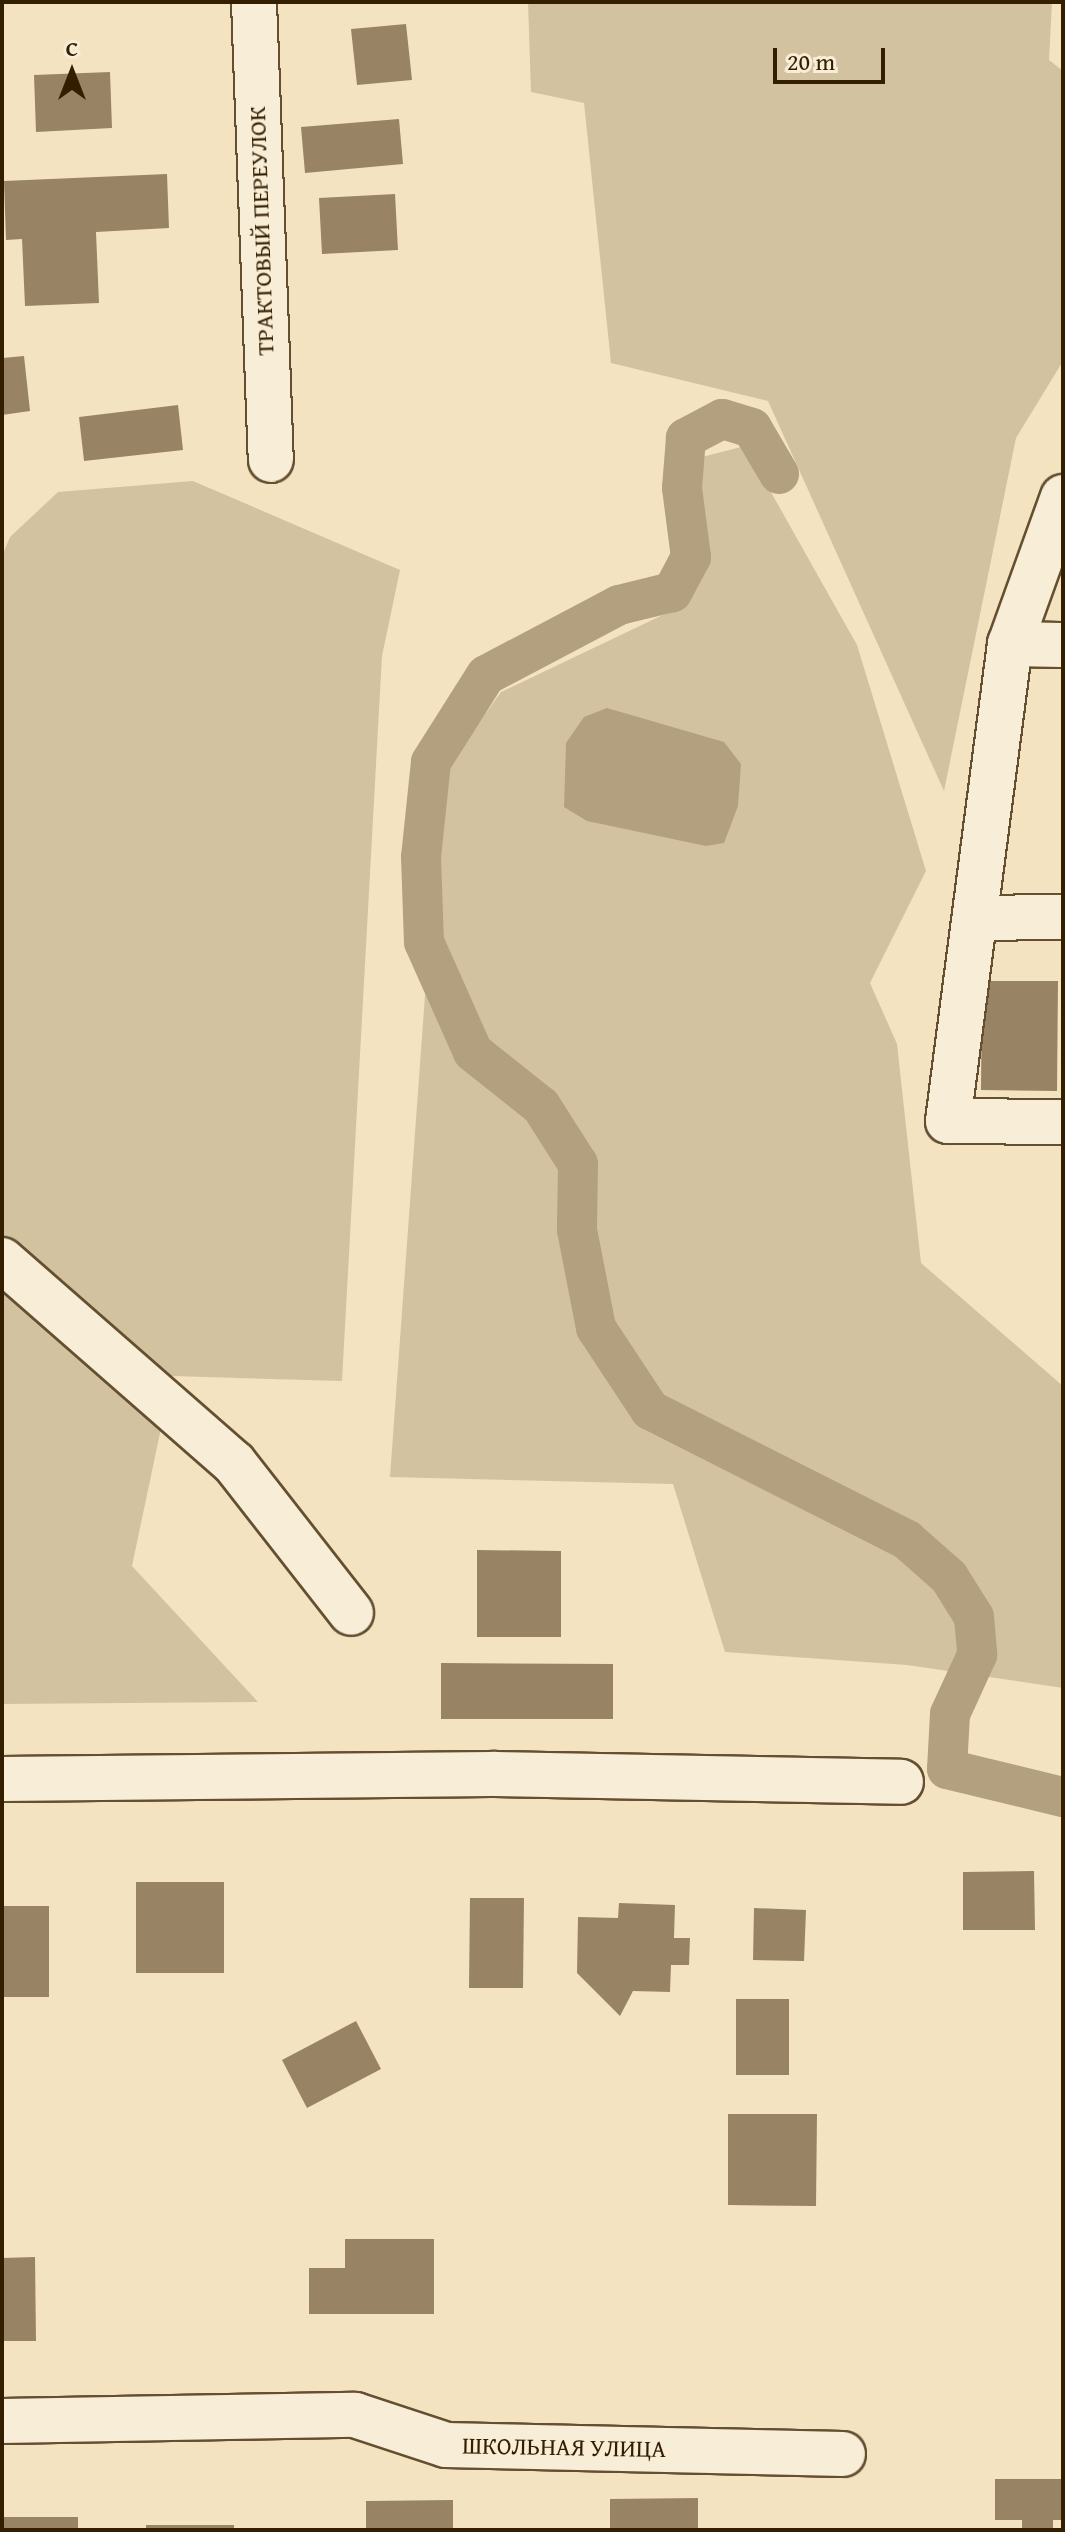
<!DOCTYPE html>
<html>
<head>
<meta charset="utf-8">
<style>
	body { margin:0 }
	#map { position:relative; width:1065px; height:2532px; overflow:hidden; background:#f4e3c0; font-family:"Gentium Book Plus",serif }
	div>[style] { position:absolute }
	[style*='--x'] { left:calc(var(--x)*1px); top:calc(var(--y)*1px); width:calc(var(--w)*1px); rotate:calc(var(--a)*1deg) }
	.green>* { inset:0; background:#d3c29f }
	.water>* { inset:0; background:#b3a07f }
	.canal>* { height:40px; margin:-20px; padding:0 20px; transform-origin:20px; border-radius:20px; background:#b3a07f }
	.building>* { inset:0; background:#988464 }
	.roads { filter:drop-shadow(2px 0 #644f30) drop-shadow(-2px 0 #644f30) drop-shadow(0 2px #644f30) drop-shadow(0 -2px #644f30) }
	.minor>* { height:44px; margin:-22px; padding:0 22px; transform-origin:22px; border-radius:22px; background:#f8edd6 }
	span { translate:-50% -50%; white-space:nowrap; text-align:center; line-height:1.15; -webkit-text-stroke:8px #f8edd6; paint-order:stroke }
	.street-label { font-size:24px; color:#341e00 }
	.frame { position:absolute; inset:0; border:4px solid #341e00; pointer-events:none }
	.north { position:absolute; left:32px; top:32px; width:80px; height:80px; -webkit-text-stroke:6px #f8edd6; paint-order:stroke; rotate:0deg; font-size:22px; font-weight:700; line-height:32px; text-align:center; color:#341e00 }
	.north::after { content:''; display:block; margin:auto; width:28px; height:36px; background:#341e00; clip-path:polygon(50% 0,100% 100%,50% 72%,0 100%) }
	.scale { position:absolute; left:773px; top:48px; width:112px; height:36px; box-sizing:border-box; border:4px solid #341e00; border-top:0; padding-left:10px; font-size:24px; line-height:28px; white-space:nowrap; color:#341e00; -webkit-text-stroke:6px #f8edd6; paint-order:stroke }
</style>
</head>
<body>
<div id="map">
	<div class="green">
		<div style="clip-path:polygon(528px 2px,1052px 2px,1049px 60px,1063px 71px,1063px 361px,1016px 438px,944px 791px,768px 401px,611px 363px,584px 103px,531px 92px)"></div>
		<div style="clip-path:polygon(745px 446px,857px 645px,926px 871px,870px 983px,897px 1044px,921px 1263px,1063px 1386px,1063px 1688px,907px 1665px,725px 1652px,673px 1484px,390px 1477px,441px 775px,501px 692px,690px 602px,698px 458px)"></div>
		<div style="clip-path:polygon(193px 481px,400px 570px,382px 656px,342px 1381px,172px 1376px,132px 1566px,258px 1702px,2px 1704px,2px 556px,10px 537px,58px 492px)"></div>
	</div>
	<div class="water">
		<div style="clip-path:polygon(607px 708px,724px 742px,741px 764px,738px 806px,724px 843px,706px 846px,587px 821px,564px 807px,566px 743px,584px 717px)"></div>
	</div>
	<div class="canal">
		<div style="--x:779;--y:474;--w:53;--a:-120.4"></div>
		<div style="--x:752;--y:428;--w:31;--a:-163"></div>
		<div style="--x:722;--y:419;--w:41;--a:152.2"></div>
		<div style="--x:686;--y:438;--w:50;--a:94.6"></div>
		<div style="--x:682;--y:488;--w:70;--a:82.6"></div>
		<div style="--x:691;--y:557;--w:40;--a:118"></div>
		<div style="--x:672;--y:592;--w:55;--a:166.2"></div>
		<div style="--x:619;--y:605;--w:150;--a:152.2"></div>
		<div style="--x:486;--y:675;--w:103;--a:122.3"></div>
		<div style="--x:431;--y:762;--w:96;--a:96"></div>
		<div style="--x:421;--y:857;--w:85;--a:88"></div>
		<div style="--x:424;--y:942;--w:120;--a:66"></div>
		<div style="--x:473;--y:1052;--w:87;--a:38.5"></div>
		<div style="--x:541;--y:1106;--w:69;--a:57.5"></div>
		<div style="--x:578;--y:1164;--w:66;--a:90.9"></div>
		<div style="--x:577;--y:1230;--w:100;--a:79"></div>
		<div style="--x:596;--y:1328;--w:98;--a:56.6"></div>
		<div style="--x:650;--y:1410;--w:288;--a:26.8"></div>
		<div style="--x:907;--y:1540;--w:56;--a:41.4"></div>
		<div style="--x:949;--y:1577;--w:47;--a:58"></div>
		<div style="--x:974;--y:1617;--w:38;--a:85"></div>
		<div style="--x:977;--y:1655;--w:65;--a:114.6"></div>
		<div style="--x:950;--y:1714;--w:55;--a:93.1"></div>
		<div style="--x:947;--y:1769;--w:119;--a:13.6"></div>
	</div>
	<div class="building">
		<div style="clip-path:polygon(406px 24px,412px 80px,357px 85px,351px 29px)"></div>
		<div style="clip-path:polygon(110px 72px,112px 128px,36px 132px,34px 75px)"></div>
		<div style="clip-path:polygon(399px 119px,403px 164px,305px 173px,301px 127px)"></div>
		<div style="clip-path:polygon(167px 174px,169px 228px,96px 232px,99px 303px,25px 306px,22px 239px,6px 240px,4px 181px)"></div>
		<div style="clip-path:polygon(395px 194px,398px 250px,322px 254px,319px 198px)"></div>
		<div style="clip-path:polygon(24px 356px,30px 411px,2px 415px,2px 358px)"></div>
		<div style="clip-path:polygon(178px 405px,183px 450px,84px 461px,79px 417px)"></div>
		<div style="clip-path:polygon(982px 981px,1058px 981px,1057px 1091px,981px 1090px)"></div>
		<div style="clip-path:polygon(477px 1550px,561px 1551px,561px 1637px,477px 1637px)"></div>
		<div style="clip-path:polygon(441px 1663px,613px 1664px,613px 1719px,441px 1719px)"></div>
		<div style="clip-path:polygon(1034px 1871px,1035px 1930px,963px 1930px,963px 1872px)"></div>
		<div style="clip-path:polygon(136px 1882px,224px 1882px,224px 1973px,136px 1973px)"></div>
		<div style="clip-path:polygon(470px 1898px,524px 1898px,523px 1988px,469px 1988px)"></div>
		<div style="clip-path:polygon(619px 1903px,675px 1905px,674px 1938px,690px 1938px,689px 1965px,671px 1965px,670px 1992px,633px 1991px,620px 2016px,577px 1973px,578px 1917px,618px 1918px)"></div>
		<div style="clip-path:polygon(2px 1906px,49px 1906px,49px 1997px,2px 1997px)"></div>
		<div style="clip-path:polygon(754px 1908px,806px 1910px,804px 1961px,753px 1960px)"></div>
		<div style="clip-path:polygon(736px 1999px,789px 1999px,789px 2075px,736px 2075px)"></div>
		<div style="clip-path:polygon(356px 2021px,381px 2069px,307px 2108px,282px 2060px)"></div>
		<div style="clip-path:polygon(728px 2114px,817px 2114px,816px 2206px,728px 2205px)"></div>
		<div style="clip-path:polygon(345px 2239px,434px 2239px,434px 2314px,309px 2314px,309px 2268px,345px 2268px)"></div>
		<div style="clip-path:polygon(35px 2257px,36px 2341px,2px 2341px,2px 2258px)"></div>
		<div style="clip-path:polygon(995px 2479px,1063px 2479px,1063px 2520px,1053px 2520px,1053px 2530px,1022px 2530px,1022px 2520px,995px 2520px)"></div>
		<div style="clip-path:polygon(698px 2498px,698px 2530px,610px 2530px,610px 2499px)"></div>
		<div style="clip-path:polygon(453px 2500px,453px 2530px,366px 2530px,366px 2501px)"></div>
		<div style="clip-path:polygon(2px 2517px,78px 2517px,78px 2530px,2px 2530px)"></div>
		<div style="clip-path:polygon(146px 2525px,234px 2525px,234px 2530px,146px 2530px)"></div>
	</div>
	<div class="roads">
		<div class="minor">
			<div style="--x:254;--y:2;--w:458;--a:87.9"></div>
			<div style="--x:1063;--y:497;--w:156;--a:109.8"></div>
			<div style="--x:1010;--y:644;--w:481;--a:97.4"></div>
			<div style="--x:948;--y:1121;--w:115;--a:0.5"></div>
			<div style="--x:1010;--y:644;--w:53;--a:1.1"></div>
			<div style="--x:975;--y:918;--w:88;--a:-0.7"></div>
			<div style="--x:2;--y:1260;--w:308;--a:41.2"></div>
			<div style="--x:234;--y:1463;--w:190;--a:52"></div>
			<div style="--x:2;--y:1779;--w:493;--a:-0.6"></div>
			<div style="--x:495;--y:1774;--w:406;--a:1.1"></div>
			<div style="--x:2;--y:2421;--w:353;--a:-1"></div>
			<div style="--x:355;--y:2415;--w:96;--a:18.2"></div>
			<div style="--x:446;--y:2445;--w:397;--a:1.3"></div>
		</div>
	</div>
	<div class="street-label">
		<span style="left:261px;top:231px;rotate:-92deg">ТРАКТОВЫЙ ПЕРЕУЛОК</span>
		<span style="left:564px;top:2447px;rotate:1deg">ШКОЛЬНАЯ УЛИЦА</span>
	</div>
	<div class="frame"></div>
	<div class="north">С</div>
	<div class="scale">20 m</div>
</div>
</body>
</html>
